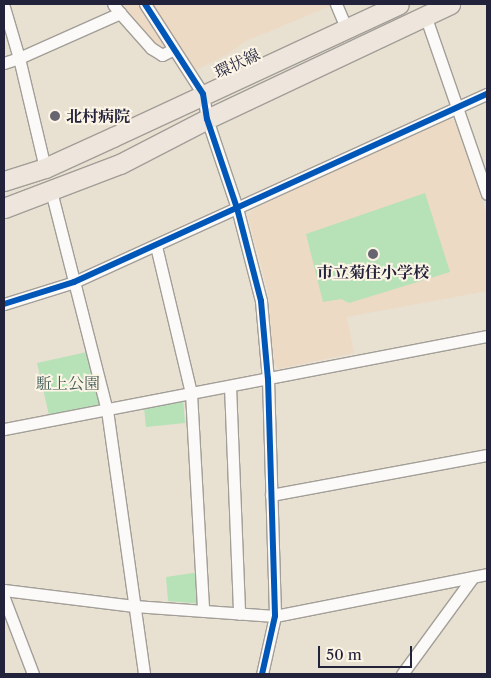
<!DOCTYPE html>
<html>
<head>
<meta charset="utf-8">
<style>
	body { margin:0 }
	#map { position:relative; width:491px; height:678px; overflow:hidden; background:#e8e1d1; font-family:"Libre Caslon Text","Noto Serif JP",serif }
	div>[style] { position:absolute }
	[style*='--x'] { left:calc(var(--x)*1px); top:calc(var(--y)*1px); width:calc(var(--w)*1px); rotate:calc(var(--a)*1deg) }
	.built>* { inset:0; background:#ecdac5 }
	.green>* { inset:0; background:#b7e1b7 }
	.roads { filter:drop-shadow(1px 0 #a29e98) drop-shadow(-1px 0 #a29e98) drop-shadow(0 1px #a29e98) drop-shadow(0 -1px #a29e98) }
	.street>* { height:11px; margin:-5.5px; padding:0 5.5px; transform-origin:5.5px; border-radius:5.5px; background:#fcfaf8 }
	.primary>* { height:19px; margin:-9.5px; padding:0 9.5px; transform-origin:9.5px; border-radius:9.5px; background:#eee5dd }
	.cycleway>* { height:6px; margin:-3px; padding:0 3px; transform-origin:3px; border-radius:3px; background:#0057b8 }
	.dots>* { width:14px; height:14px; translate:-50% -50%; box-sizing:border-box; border:2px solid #fcf5e5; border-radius:50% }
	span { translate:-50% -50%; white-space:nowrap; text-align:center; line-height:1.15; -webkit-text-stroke:4px #fcf5e5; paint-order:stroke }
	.street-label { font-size:16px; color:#22223b }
	.poi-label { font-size:16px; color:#22223b; font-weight:700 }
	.left { translate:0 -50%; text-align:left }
	.park-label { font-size:16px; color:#435b5a }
	.frame { position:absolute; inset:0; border:5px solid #22223b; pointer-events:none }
	.scale { position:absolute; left:318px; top:646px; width:94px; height:22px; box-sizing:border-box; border:2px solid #22223b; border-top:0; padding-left:6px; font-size:15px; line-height:18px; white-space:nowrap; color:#22223b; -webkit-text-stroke:4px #fcf5e5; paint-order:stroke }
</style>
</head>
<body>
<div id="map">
	<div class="built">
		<div style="clip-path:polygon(121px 4px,335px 4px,246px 41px,226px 55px,196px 70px,156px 46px)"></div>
		<div style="clip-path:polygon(446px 118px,455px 121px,487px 215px,487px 291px,347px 317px,354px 353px,278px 369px,274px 361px,268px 291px,248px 217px,252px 210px)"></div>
	</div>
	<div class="green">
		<div style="clip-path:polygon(425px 193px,450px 272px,349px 303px,341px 299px,323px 302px,306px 234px)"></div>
		<div style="clip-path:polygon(87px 352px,101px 406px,49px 415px,37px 363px)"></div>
		<div style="clip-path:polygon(183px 398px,185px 423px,146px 427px,144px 407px)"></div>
		<div style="clip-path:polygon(200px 572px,203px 604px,168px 601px,166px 577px)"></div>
	</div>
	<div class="roads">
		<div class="street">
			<div style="--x:145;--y:4;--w:107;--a:57.2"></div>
			<div style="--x:203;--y:94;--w:25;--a:81"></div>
			<div style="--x:207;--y:119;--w:94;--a:71.4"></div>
			<div style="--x:237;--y:208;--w:96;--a:75.5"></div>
			<div style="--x:261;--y:301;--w:78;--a:84.9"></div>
			<div style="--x:268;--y:379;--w:237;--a:88.3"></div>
			<div style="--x:275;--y:616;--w:59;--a:102.6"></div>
			<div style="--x:336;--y:4;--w:26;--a:67"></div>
			<div style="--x:4;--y:7;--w:53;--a:73.6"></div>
			<div style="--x:19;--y:58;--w:16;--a:162"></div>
			<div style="--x:120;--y:13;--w:47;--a:48.5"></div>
			<div style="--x:151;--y:48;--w:13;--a:32"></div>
			<div style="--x:162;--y:55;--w:11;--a:-27"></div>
			<div style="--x:425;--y:15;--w:189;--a:70.9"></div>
			<div style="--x:45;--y:168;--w:113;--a:-103.3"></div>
			<div style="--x:19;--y:58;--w:111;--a:-24"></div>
			<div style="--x:120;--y:13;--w:11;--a:-128"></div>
			<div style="--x:51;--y:191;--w:226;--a:75.7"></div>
			<div style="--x:107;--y:410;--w:267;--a:82"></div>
			<div style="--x:156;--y:246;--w:151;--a:76.6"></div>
			<div style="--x:191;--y:393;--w:218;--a:86.8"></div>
			<div style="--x:4;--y:304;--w:73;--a:-17.4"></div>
			<div style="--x:74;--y:282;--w:454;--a:-24.5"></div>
			<div style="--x:230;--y:386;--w:228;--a:87.7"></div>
			<div style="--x:4;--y:429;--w:492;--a:-10.9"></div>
			<div style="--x:271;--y:495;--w:220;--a:-10.5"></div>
			<div style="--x:4;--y:590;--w:131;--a:7"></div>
			<div style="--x:134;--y:606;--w:141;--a:4.1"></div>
			<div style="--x:275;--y:616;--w:216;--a:-11.2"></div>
			<div style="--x:4;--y:598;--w:81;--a:69.1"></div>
			<div style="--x:402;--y:674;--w:120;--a:-53.8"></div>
		</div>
		<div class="primary">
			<div style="--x:4;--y:181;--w:43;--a:-17.6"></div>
			<div style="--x:45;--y:168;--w:75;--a:-24.5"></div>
			<div style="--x:113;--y:137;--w:315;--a:-24.9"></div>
			<div style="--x:4;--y:208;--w:124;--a:-20.8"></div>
			<div style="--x:120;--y:164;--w:98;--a:-27.3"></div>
			<div style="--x:207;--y:119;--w:269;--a:-25.3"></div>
		</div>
	</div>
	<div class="cycleway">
		<div style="--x:145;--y:4;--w:107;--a:57.2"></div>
		<div style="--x:203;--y:94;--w:25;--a:81"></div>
		<div style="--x:207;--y:119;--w:94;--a:71.4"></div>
		<div style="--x:237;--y:208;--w:96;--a:75.5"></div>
		<div style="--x:261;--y:301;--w:78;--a:84.9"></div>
		<div style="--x:268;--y:379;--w:237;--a:88.3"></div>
		<div style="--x:275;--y:616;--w:59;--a:102.6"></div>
		<div style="--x:4;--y:304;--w:73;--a:-17.4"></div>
		<div style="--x:74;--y:282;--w:454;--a:-24.5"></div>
	</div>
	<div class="dots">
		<div style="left:55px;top:116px;background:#676570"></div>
		<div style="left:373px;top:254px;background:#676570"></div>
	</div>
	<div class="street-label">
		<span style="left:237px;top:63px;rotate:-25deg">環状線</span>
	</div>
	<div class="poi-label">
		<span class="left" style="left:66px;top:116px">北村病院</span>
		<span style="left:373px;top:272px">市立菊住小学校</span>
	</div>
	<div class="park-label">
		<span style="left:68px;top:383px">駈上公園</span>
	</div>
	<div class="frame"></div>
	<div class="scale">50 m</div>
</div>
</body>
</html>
